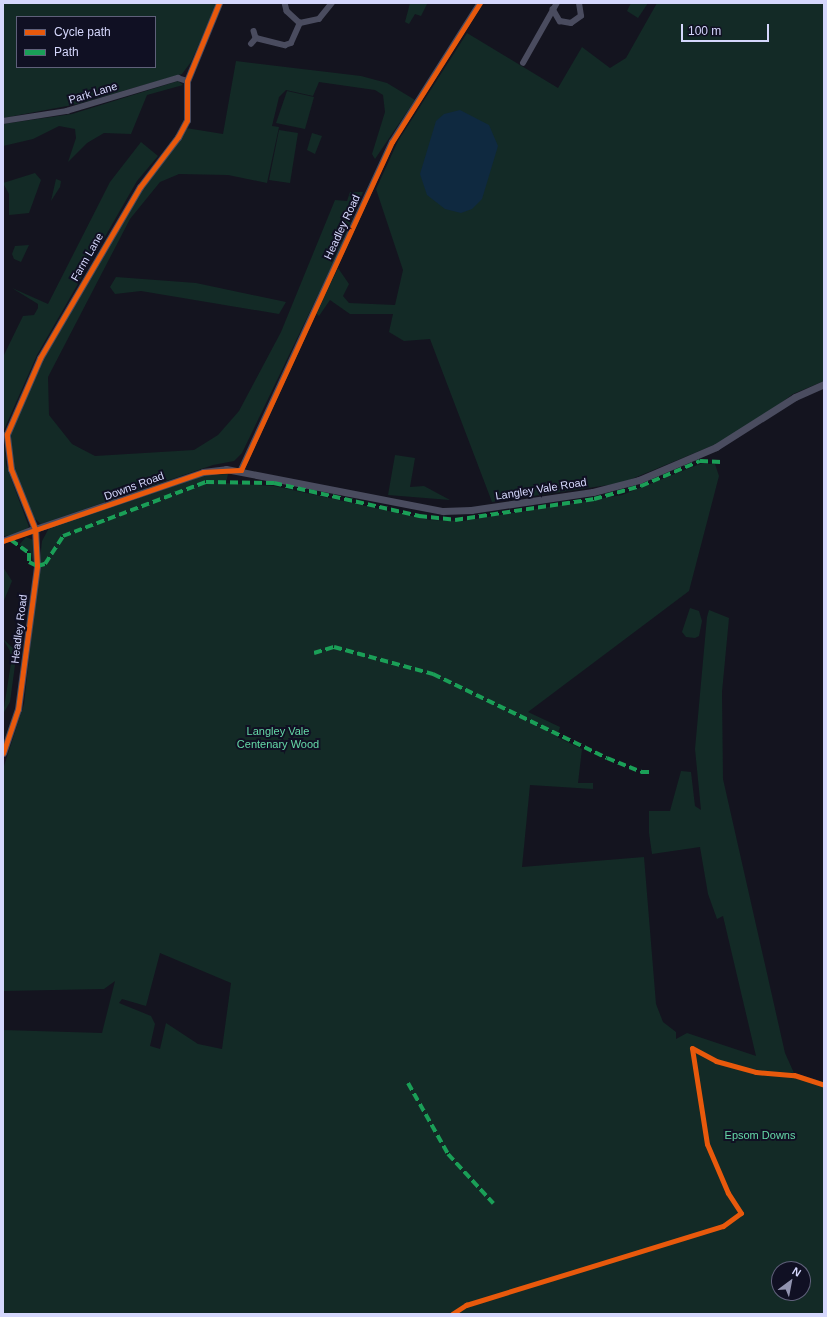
<!DOCTYPE html>
<html>
<head>
<meta charset="utf-8">
<style>
	body { margin:0 }
	#map { position:relative; width:827px; height:1317px; overflow:hidden; background:#14141f; font-family:Helvetica,sans-serif }
	div>[style] { position:absolute }
	[style*='--x'] { left:calc(var(--x)*1px); top:calc(var(--y)*1px); width:calc(var(--w)*1px); rotate:calc(var(--a)*1deg) }
	.green>* { inset:0; background:#132a26 }
	.water>* { inset:0; background:#0f2940 }
	.minor>* { height:5.5px; margin:-2.75px; padding:0 2.75px; transform-origin:2.75px; border-radius:2.75px; background:#4a4c5f }
	.tertiary>* { height:7px; margin:-3.5px; padding:0 3.5px; transform-origin:3.5px; border-radius:3.5px; background:#4a4c5f }
	.quiet>* { height:4px; margin-top:-2px; transform-origin:0; background:repeating-linear-gradient(90deg,#1a9f57 0 8px,transparent 0 12px) }
	.cycleway>* { height:5px; margin:-2.5px; padding:0 2.5px; transform-origin:2.5px; border-radius:2.5px; background:#e8590c }
	span { translate:-50% -50%; white-space:nowrap; text-align:center; line-height:1.15; -webkit-text-stroke:4px #101023; paint-order:stroke }
	.street-label { font-size:11px; color:#d5d7fc }
	.park-label { font-size:11px; color:#65d8a7 }
	.frame { position:absolute; inset:0; border:4px solid #d5d7fc; pointer-events:none }
	.legend { position:absolute; left:16px; top:16px; width:140px; height:52px; box-sizing:border-box; background:#101023; border:1px solid #5f607a; margin:0; padding:5px 7px; list-style:none; font-size:12px; color:#d5d7fc }
	.legend li { display:flex; align-items:center; gap:8px; height:20px }
	.legend b { width:20px; border:1px solid #5f607a }
	.north { position:absolute; left:771px; top:1261px; width:40px; height:40px; box-sizing:border-box; background:#101023; border:1px solid #5f607a; border-radius:50%; rotate:32deg; font-size:11px; font-weight:700; line-height:16px; text-align:center; color:#d5d7fc }
	.north::after { content:''; display:block; margin:auto; width:14px; height:18px; background:#9193af; clip-path:polygon(50% 0,100% 100%,50% 72%,0 100%) }
	.scale { position:absolute; left:681px; top:24px; width:88px; height:18px; box-sizing:border-box; border:2px solid #d5d7fc; border-top:0; padding-left:5px; font-size:12px; line-height:14px; white-space:nowrap; color:#d5d7fc; -webkit-text-stroke:3px #101023; paint-order:stroke }
</style>
</head>
<body>
<div id="map">
	<div class="green">
		<div style="clip-path:polygon(evenodd,3px 3px,217px 3px,191px 62px,182px 74px,78px 104px,3px 118px,3px 3px,17px 17px,155px 17px,155px 67px,17px 67px,17px 17px)"></div>
		<div style="clip-path:polygon(410px 3px,427px 4px,421px 16px,415px 14px,409px 24px,405px 22px)"></div>
		<div style="clip-path:polygon(631px 3px,648px 3px,638px 18px,627px 11px)"></div>
		<div style="clip-path:polygon(657px 3px,824px 3px,824px 381px,793px 394px,754px 423px,714px 445px,622px 483px,492px 502px,430px 339px,404px 341px,389px 332px,393px 314px,350px 314px,330px 300px,319px 316px,316px 313px,338px 268px,349px 284px,343px 296px,349px 303px,395px 305px,403px 270px,376px 189px,398px 141px,467px 33px,558px 88px,582px 47px,610px 68px,626px 58px)"></div>
		<div style="clip-path:polygon(236px 61px,361px 76px,387px 83px,415px 100px,375px 159px,372px 154px,385px 112px,383px 95px,375px 90px,319px 82px,313px 96px,286px 90px,279px 97px,272px 126px,279px 127px,267px 183px,228px 175px,179px 174px,160px 182px,130px 219px,48px 377px,49px 415px,72px 444px,95px 456px,194px 450px,218px 435px,239px 411px,281px 332px,335px 200px,347px 201px,350px 192px,363px 192px,342px 245px,242px 453px,234px 461px,213px 465px,41px 524px,34px 518px,14px 469px,10px 435px,44px 357px,142px 189px,186px 128px,223px 134px)"></div>
		<div style="clip-path:polygon(178px 81px,183px 85px,147px 95px,131px 134px,104px 133px,87px 143px,68px 162px,76px 138px,75px 129px,59px 126px,33px 139px,3px 146px,3px 124px,72px 114px)"></div>
		<div style="clip-path:polygon(287px 91px,314px 97px,305px 129px,276px 123px)"></div>
		<div style="clip-path:polygon(279px 130px,298px 133px,290px 183px,269px 180px)"></div>
		<div style="clip-path:polygon(312px 133px,322px 136px,315px 154px,307px 150px)"></div>
		<div style="clip-path:polygon(141px 142px,158px 156px,137px 181px,37px 355px,3px 432px,3px 357px,23px 316px,34px 315px,38px 308px,38px 304px,12px 288px,48px 304px,110px 182px)"></div>
		<div style="clip-path:polygon(35px 173px,41px 180px,29px 213px,9px 215px,9px 194px,3px 183px)"></div>
		<div style="clip-path:polygon(56px 179px,61px 181px,60px 187px,51px 201px)"></div>
		<div style="clip-path:polygon(29px 245px,21px 262px,14px 259px,12px 254px,15px 246px)"></div>
		<div style="clip-path:polygon(116px 277px,196px 283px,286px 302px,279px 314px,141px 291px,115px 294px,110px 287px)"></div>
		<div style="clip-path:polygon(3px 433px,6px 465px,29px 527px,18px 535px,3px 536px)"></div>
		<div style="clip-path:polygon(395px 455px,415px 458px,410px 487px,424px 486px,450px 500px,388px 495px)"></div>
		<div style="clip-path:polygon(evenodd,700px 464px,715px 464px,719px 476px,689px 591px,528px 712px,560px 727px,557px 737px,582px 749px,578px 783px,593px 783px,593px 789px,530px 785px,522px 867px,644px 857px,656px 1004px,663px 1022px,676px 1032px,676px 1039px,687px 1033px,756px 1056px,723px 916px,717px 919px,708px 894px,700px 847px,652px 854px,649px 833px,649px 811px,670px 811px,681px 771px,691px 772px,695px 806px,701px 810px,695px 749px,707px 617px,709px 610px,729px 618px,722px 692px,723px 779px,785px 1053px,794px 1073px,824px 1082px,824px 1314px,3px 1314px,3px 1030px,102px 1033px,115px 981px,104px 989px,3px 991px,3px 769px,24px 704px,42px 541px,49px 528px,206px 475px,228px 474px,226px 483px,274px 486px,430px 520px,463px 521px,622px 495px,700px 464px,160px 953px,231px 983px,222px 1049px,198px 1044px,166px 1023px,160px 1049px,150px 1046px,155px 1024px,151px 1016px,119px 1003px,122px 999px,146px 1006px,160px 953px,700px 464px,779px 1269px,803px 1269px,803px 1293px,779px 1293px,779px 1269px)"></div>
		<div style="clip-path:polygon(26px 537px,33px 540px,33px 562px,30px 551px,19px 545px)"></div>
		<div style="clip-path:polygon(3px 567px,12px 581px,3px 603px)"></div>
		<div style="clip-path:polygon(690px 608px,699px 611px,702px 621px,699px 636px,695px 638px,686px 637px,682px 632px)"></div>
		<div style="clip-path:polygon(3px 639px,14px 649px,15px 665px,10px 702px,3px 714px,11px 663px,10px 651px)"></div>
	</div>
	<div class="water">
		<div style="clip-path:polygon(460px 110px,489px 125px,498px 146px,482px 199px,472px 209px,461px 213px,445px 209px,427px 195px,420px 174px,436px 121px,444px 114px)"></div>
	</div>
	<div class="minor">
		<div style="--x:285;--y:3;--w:8;--a:76"></div>
		<div style="--x:287;--y:11;--w:18;--a:43"></div>
		<div style="--x:300;--y:23;--w:19;--a:-12"></div>
		<div style="--x:319;--y:19;--w:21;--a:-51"></div>
		<div style="--x:553;--y:9;--w:14;--a:60"></div>
		<div style="--x:560;--y:21;--w:11;--a:10"></div>
		<div style="--x:571;--y:23;--w:12;--a:-35"></div>
		<div style="--x:581;--y:16;--w:13;--a:-99"></div>
		<div style="--x:254;--y:31;--w:7;--a:74"></div>
		<div style="--x:256;--y:38;--w:30;--a:14"></div>
		<div style="--x:285;--y:45;--w:6;--a:-18"></div>
		<div style="--x:291;--y:43;--w:22;--a:-66"></div>
		<div style="--x:251;--y:44;--w:8;--a:-50"></div>
		<div style="--x:523;--y:63;--w:69;--a:-60.5"></div>
		<div style="--x:3;--y:121;--w:65;--a:-8.9"></div>
		<div style="--x:67;--y:111;--w:116;--a:-16.6"></div>
		<div style="--x:178;--y:78;--w:9;--a:18"></div>
		<div style="--x:241;--y:470;--w:361;--a:-65.3"></div>
		<div style="--x:392;--y:142;--w:165;--a:-57.7"></div>
		<div style="--x:3;--y:541;--w:34;--a:-21"></div>
	</div>
	<div class="tertiary">
		<div style="--x:35;--y:529;--w:177;--a:-18.7"></div>
		<div style="--x:203;--y:472;--w:23;--a:-7"></div>
		<div style="--x:226;--y:469;--w:221;--a:11"></div>
		<div style="--x:443;--y:511;--w:28;--a:-2"></div>
		<div style="--x:471;--y:510;--w:123;--a:-8.4"></div>
		<div style="--x:593;--y:492;--w:48;--a:-14.6"></div>
		<div style="--x:639;--y:480;--w:84;--a:-23.2"></div>
		<div style="--x:716;--y:447;--w:93;--a:-32.3"></div>
		<div style="--x:795;--y:397;--w:32;--a:-24"></div>
		<div style="--x:3;--y:753;--w:46;--a:-71.2"></div>
		<div style="--x:18;--y:709;--w:144;--a:-82.4"></div>
		<div style="--x:37;--y:566;--w:37;--a:-93"></div>
		<div style="--x:35;--y:529;--w:65;--a:-111.8"></div>
		<div style="--x:11;--y:469;--w:35;--a:-97"></div>
		<div style="--x:7;--y:434;--w:83;--a:-66.5"></div>
		<div style="--x:40;--y:358;--w:198;--a:-59.7"></div>
		<div style="--x:140;--y:187;--w:63;--a:-52.8"></div>
		<div style="--x:178;--y:137;--w:19;--a:-62"></div>
		<div style="--x:187;--y:120;--w:39;--a:-90"></div>
		<div style="--x:187;--y:81;--w:84;--a:-67.7"></div>
	</div>
	<div class="quiet">
		<div style="--x:11;--y:540;--w:22;--a:36"></div>
		<div style="--x:29;--y:553;--w:9;--a:90"></div>
		<div style="--x:29;--y:562;--w:9;--a:27"></div>
		<div style="--x:37;--y:566;--w:8;--a:-14"></div>
		<div style="--x:45;--y:564;--w:33;--a:-57"></div>
		<div style="--x:63;--y:536;--w:153;--a:-20.7"></div>
		<div style="--x:206;--y:482;--w:68;--a:0.8"></div>
		<div style="--x:274;--y:483;--w:149;--a:12.8"></div>
		<div style="--x:419;--y:516;--w:36;--a:6"></div>
		<div style="--x:455;--y:520;--w:141;--a:-8.6"></div>
		<div style="--x:594;--y:499;--w:49;--a:-15.5"></div>
		<div style="--x:641;--y:486;--w:64;--a:-23"></div>
		<div style="--x:700;--y:461;--w:21;--a:3"></div>
		<div style="--x:314;--y:653;--w:21;--a:-17"></div>
		<div style="--x:334;--y:647;--w:103;--a:15.3"></div>
		<div style="--x:433;--y:674;--w:193;--a:25.8"></div>
		<div style="--x:607;--y:758;--w:37;--a:22"></div>
		<div style="--x:641;--y:772;--w:10;--a:0"></div>
		<div style="--x:408;--y:1083;--w:81;--a:60.6"></div>
		<div style="--x:448;--y:1154;--w:67;--a:47.4"></div>
	</div>
	<div class="cycleway">
		<div style="--x:3;--y:541;--w:212;--a:-19"></div>
		<div style="--x:203;--y:472;--w:38;--a:-3"></div>
		<div style="--x:241;--y:470;--w:361;--a:-65.3"></div>
		<div style="--x:392;--y:142;--w:165;--a:-57.7"></div>
		<div style="--x:3;--y:753;--w:46;--a:-71.2"></div>
		<div style="--x:18;--y:709;--w:144;--a:-82.4"></div>
		<div style="--x:37;--y:566;--w:37;--a:-93"></div>
		<div style="--x:35;--y:529;--w:65;--a:-111.8"></div>
		<div style="--x:11;--y:469;--w:35;--a:-97"></div>
		<div style="--x:7;--y:434;--w:83;--a:-66.5"></div>
		<div style="--x:40;--y:358;--w:198;--a:-59.7"></div>
		<div style="--x:140;--y:187;--w:63;--a:-52.8"></div>
		<div style="--x:178;--y:137;--w:19;--a:-62"></div>
		<div style="--x:187;--y:120;--w:39;--a:-90"></div>
		<div style="--x:187;--y:81;--w:84;--a:-67.7"></div>
		<div style="--x:692;--y:1048;--w:27;--a:28"></div>
		<div style="--x:716;--y:1061;--w:41;--a:15.4"></div>
		<div style="--x:756;--y:1072;--w:38;--a:5"></div>
		<div style="--x:794;--y:1075;--w:32;--a:18"></div>
		<div style="--x:452;--y:1314;--w:17;--a:-33"></div>
		<div style="--x:466;--y:1305;--w:269;--a:-17.1"></div>
		<div style="--x:723;--y:1226;--w:22;--a:-36"></div>
		<div style="--x:741;--y:1213;--w:24;--a:-123"></div>
		<div style="--x:728;--y:1193;--w:53;--a:-113.2"></div>
		<div style="--x:707;--y:1144;--w:97;--a:-98.9"></div>
	</div>
	<div class="street-label">
		<span style="left:93px;top:93px;rotate:-17deg">Park Lane</span>
		<span style="left:342px;top:227px;rotate:-65deg">Headley Road</span>
		<span style="left:87px;top:257px;rotate:-60deg">Farm Lane</span>
		<span style="left:134px;top:486px;rotate:-20deg">Downs Road</span>
		<span style="left:541px;top:489px;rotate:-9deg">Langley Vale Road</span>
		<span style="left:19px;top:629px;rotate:-83deg">Headley Road</span>
	</div>
	<div class="park-label">
		<span style="left:278px;top:738px">Langley Vale<br>Centenary Wood</span>
		<span style="left:760px;top:1135px">Epsom Downs</span>
	</div>
	<div class="frame"></div>
	<ul class="legend">
	<li><b style="height:5px;background:#e8590c"></b>Cycle path</li>
	<li><b style="height:5px;background:#1a9f57"></b>Path</li>
	</ul>
	<div class="north">N</div>
	<div class="scale">100 m</div>
</div>
</body>
</html>
